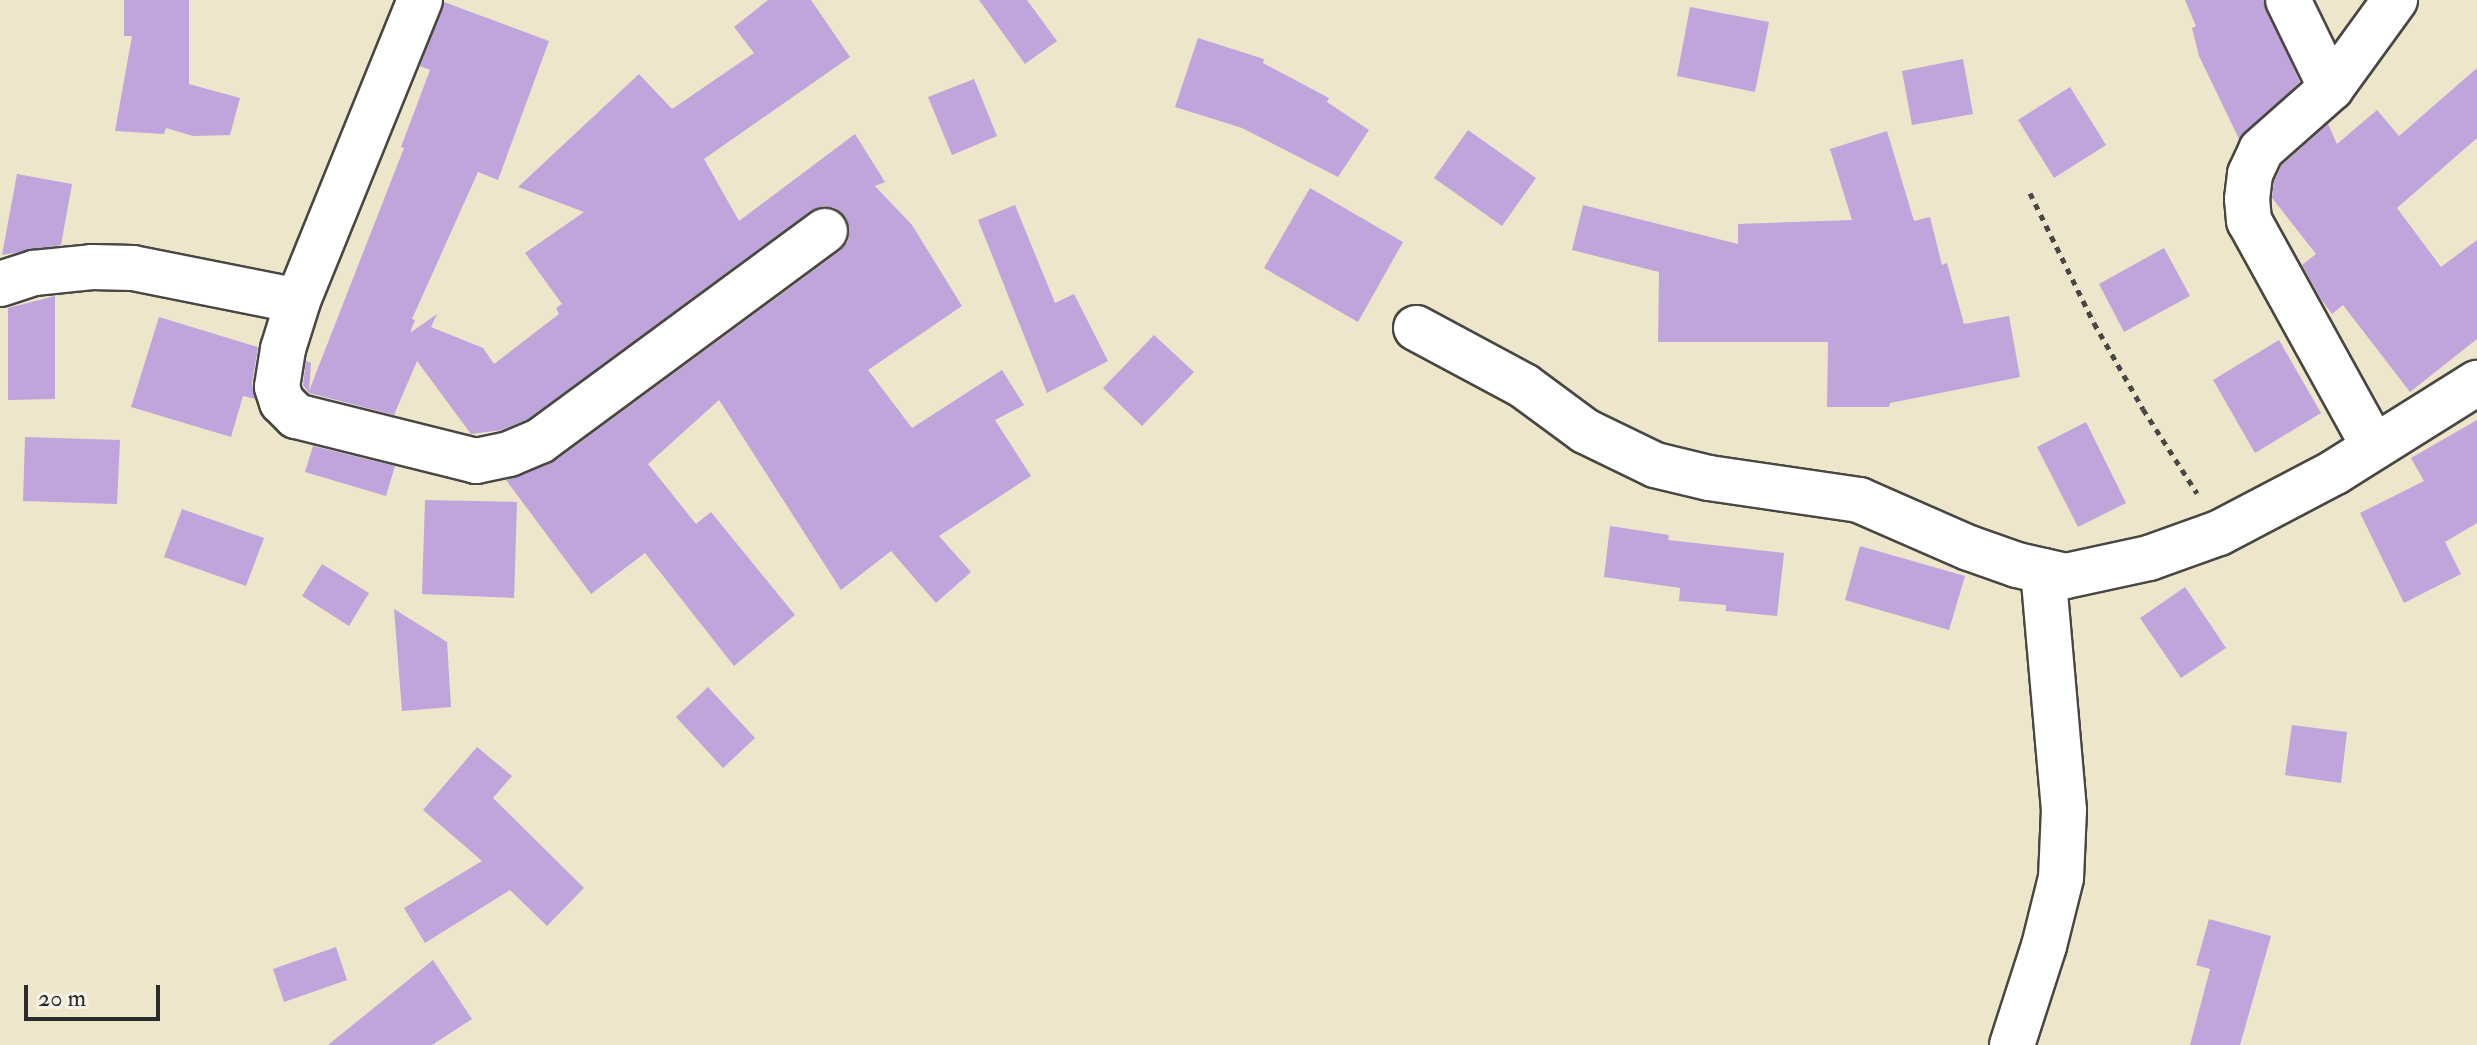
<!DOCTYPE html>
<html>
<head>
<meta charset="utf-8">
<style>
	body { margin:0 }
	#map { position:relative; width:2477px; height:1045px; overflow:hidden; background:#eee6cb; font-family:"IM FELL Double Pica",serif }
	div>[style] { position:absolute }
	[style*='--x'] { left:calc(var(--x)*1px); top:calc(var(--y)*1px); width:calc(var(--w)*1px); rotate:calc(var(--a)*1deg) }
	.building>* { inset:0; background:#bfa5db }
	.path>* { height:5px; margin-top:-2.5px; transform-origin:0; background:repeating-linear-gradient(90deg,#484743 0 6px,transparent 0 12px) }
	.roads { filter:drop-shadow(2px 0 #484743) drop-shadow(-2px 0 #484743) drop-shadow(0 2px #484743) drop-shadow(0 -2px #484743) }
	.minor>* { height:44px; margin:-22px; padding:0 22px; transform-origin:22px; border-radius:22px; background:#fff }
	span { translate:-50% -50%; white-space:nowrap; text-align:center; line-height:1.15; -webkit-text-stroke:6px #f7f3e8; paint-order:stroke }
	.scale { position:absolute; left:24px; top:985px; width:136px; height:36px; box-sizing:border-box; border:4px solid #2b2b2b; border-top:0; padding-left:10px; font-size:24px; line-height:28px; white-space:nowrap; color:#2b2b2b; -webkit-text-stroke:6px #f7f3e8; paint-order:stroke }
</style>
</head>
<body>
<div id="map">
	<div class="building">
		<div style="clip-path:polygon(124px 0,189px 0,189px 84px,240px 98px,230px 135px,193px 136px,166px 128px,164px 134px,115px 131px,132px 36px,124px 36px)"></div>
		<div style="clip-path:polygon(768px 0,811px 0,850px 57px,704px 159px,739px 221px,855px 134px,885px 182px,875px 186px,912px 225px,962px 306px,868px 370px,912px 428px,1002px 370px,1024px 405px,995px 420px,1031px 476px,939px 536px,971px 572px,936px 603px,891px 551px,841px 590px,719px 400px,648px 464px,696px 524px,711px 512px,795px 615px,734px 666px,645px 553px,591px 594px,506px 480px,555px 461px,840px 251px,848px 242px,850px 229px,846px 217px,836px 208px,823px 206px,810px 211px,528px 419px,502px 430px,471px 434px,417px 361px,394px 415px,309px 393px,303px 385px,306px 361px,311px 363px,309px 391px,404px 148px,401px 147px,430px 70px,420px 66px,444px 2px,549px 41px,498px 180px,478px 172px,412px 319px,415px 320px,410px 333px,437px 314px,431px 327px,483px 348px,494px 364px,559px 314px,556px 308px,562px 304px,525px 253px,584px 212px,518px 187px,639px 74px,672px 109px,754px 53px,734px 27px)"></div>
		<div style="clip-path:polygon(979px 0,1027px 0,1057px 41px,1025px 64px)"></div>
		<div style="clip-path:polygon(2185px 0,2263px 0,2300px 82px,2239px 139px,2199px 56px,2192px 28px,2196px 26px)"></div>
		<div style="clip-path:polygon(1690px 7px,1769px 22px,1755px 92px,1677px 76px)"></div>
		<div style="clip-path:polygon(1198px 38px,1264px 59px,1263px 63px,1329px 98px,1327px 102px,1369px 130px,1338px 177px,1242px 128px,1175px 107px)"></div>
		<div style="clip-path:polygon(1963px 59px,1973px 114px,1912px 125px,1902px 71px)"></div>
		<div style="clip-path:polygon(2477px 68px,2477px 138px,2397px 208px,2441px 267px,2477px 240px,2477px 339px,2410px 392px,2343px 305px,2332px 314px,2321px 299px,2302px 265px,2316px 254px,2272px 198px,2274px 181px,2282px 165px,2328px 124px,2337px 144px,2377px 110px,2399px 136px)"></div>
		<div style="clip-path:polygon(974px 79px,997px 136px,952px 155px,928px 97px)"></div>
		<div style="clip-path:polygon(2070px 87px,2106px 145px,2054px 178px,2018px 120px)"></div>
		<div style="clip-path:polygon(1468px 130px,1536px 178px,1502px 226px,1434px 178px)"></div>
		<div style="clip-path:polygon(1887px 131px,1914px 221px,1930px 217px,1942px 265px,1947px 263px,1964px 324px,2009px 316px,2020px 377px,1890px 403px,1889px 407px,1827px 407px,1828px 342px,1658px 342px,1659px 272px,1572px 250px,1583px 205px,1738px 244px,1738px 224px,1852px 220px,1830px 149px)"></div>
		<div style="clip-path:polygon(17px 174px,72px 184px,61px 245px,2px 255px)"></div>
		<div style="clip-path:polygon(1310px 188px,1403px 242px,1358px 322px,1264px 268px)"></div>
		<div style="clip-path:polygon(1015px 205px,1055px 303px,1074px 294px,1108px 361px,1047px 393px,978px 220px)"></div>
		<div style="clip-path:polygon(2164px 248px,2190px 296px,2124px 332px,2099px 284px)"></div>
		<div style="clip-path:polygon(55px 296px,55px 399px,8px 400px,8px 308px)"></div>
		<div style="clip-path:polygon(159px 317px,258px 347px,252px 383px,255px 399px,243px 396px,231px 437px,131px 407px)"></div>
		<div style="clip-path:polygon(1154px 335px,1194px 372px,1142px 426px,1103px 388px)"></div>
		<div style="clip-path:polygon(2279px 340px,2321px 413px,2255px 453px,2213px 380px)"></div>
		<div style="clip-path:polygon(2477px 420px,2477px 523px,2445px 542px,2461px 574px,2404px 603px,2360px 513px,2424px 481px,2411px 458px)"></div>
		<div style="clip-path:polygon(2086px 422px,2126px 503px,2078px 527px,2037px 447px)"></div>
		<div style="clip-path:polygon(25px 437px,120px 440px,117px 504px,23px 501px)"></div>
		<div style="clip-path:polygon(313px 446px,395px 466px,386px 496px,305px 472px)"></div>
		<div style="clip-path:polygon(425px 500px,517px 502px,514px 598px,422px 594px)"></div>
		<div style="clip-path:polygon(182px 509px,264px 538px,246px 586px,164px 557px)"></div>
		<div style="clip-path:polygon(1610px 526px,1669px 535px,1668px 540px,1784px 553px,1777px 616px,1726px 611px,1726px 605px,1679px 601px,1680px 588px,1604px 577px)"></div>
		<div style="clip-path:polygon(1860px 546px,1965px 576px,1949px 630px,1845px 600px)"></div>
		<div style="clip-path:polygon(322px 564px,369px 593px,349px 626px,302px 596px)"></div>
		<div style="clip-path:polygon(2185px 587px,2226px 648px,2181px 678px,2140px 618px)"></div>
		<div style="clip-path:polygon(394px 609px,447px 642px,451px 707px,402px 711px)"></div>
		<div style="clip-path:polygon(708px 687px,755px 738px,723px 768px,676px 717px)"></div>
		<div style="clip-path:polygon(2292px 725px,2347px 732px,2341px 783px,2285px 775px)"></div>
		<div style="clip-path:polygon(477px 747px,512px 776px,493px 798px,584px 888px,547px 926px,510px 890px,425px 943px,404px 908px,482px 861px,423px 810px)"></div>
		<div style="clip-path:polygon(2209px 919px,2271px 936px,2240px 1045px,2190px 1045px,2210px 969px,2196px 965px)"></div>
		<div style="clip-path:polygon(336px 947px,347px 980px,284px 1002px,273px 969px)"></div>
		<div style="clip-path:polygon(433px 960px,472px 1019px,432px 1045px,328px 1045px)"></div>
	</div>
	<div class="path">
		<div style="--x:2030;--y:193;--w:145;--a:63.8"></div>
		<div style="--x:2094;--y:323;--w:99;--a:60.3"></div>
		<div style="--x:2143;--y:409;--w:100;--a:57.3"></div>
	</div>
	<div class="roads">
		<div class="minor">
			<div style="--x:420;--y:0;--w:325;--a:112.1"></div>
			<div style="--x:298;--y:301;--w:50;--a:107.4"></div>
			<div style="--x:283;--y:349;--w:38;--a:99"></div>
			<div style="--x:277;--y:387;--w:16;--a:72"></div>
			<div style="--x:282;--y:402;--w:20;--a:45"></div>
			<div style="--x:296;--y:416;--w:186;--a:14"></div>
			<div style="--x:476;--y:461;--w:34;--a:-12"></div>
			<div style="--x:509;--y:454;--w:34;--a:-23"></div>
			<div style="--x:540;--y:441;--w:354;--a:-36.4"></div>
			<div style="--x:2288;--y:0;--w:98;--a:64"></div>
			<div style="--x:0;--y:284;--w:36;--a:-18"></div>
			<div style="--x:34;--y:273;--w:58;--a:-5.9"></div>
			<div style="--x:92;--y:267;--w:41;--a:1.4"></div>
			<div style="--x:133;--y:268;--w:168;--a:11.3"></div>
			<div style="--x:1416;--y:328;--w:123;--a:28.2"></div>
			<div style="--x:1524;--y:386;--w:76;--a:36.4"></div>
			<div style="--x:1585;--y:431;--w:78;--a:25.9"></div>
			<div style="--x:1655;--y:465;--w:56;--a:13.5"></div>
			<div style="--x:1709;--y:478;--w:152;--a:8.3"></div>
			<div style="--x:1859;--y:500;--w:120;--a:23.6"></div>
			<div style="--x:1969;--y:548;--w:51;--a:19.5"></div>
			<div style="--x:2017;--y:565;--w:50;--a:12.7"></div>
			<div style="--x:2066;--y:576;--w:85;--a:-12.2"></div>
			<div style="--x:2149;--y:558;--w:74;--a:-19.7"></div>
			<div style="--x:2219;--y:533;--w:131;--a:-27.7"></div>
			<div style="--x:2335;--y:472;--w:168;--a:-32.1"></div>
			<div style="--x:2374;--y:447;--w:258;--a:-118.9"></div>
			<div style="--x:2249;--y:221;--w:22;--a:-95"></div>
			<div style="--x:2247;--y:199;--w:25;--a:-83"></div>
			<div style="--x:2250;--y:174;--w:26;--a:-65"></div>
			<div style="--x:2261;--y:150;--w:94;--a:-41.5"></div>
			<div style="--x:2331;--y:88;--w:109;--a:-54"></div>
			<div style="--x:2012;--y:1045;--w:104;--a:-72.1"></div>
			<div style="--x:2044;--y:946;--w:70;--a:-76"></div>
			<div style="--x:2061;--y:878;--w:68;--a:-87.5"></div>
			<div style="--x:2064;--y:810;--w:240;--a:-95"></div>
		</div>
	</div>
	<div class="scale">20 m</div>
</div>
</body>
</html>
